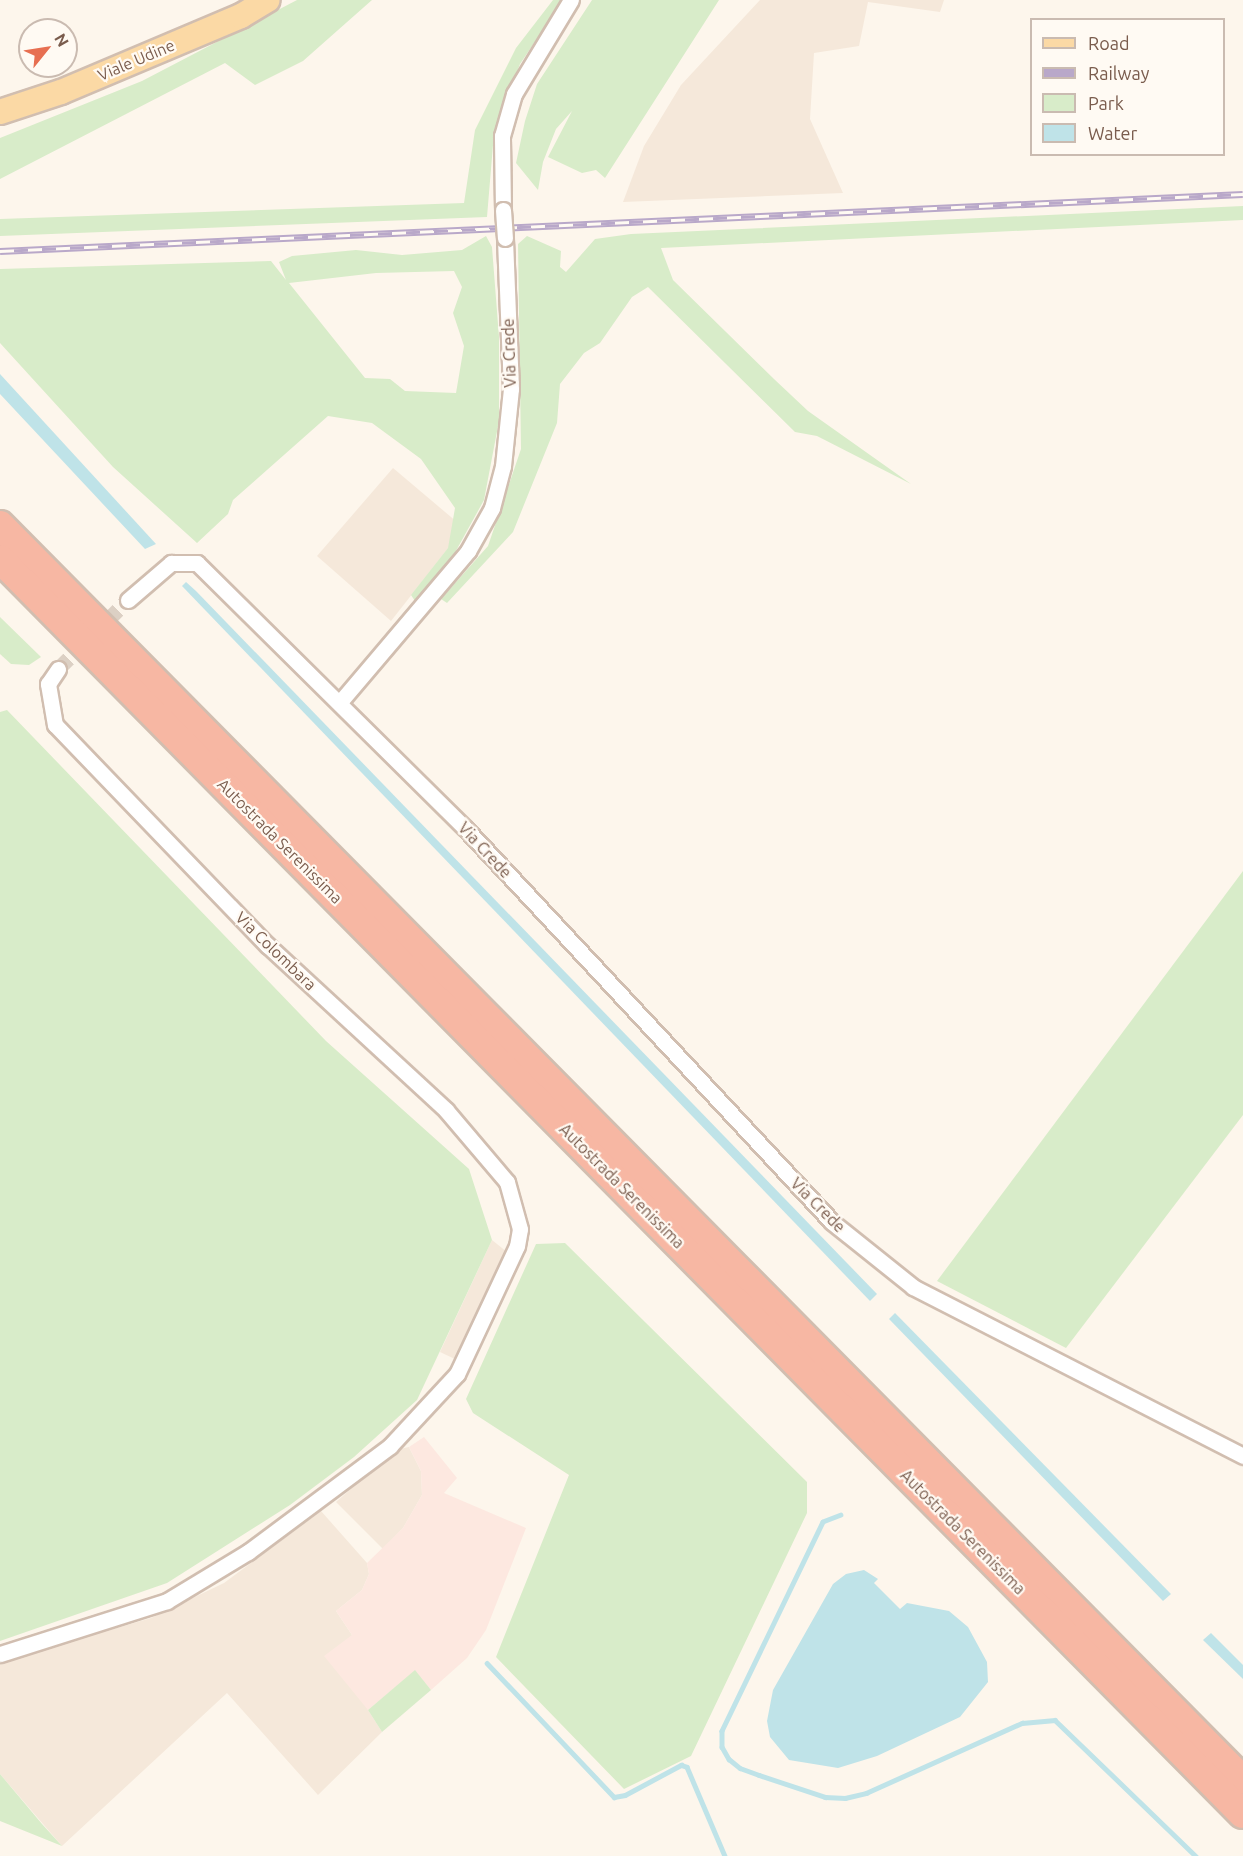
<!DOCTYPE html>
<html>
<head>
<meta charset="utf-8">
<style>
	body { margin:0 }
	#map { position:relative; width:1243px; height:1856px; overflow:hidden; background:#fdf6ec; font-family:Ubuntu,sans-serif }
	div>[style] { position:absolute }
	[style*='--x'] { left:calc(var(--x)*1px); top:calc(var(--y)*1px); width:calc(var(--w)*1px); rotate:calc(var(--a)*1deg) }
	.residential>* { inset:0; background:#f5e8da }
	.commercial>* { inset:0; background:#fde8e0 }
	.green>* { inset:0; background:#d8ecc9 }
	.water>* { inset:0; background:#bfe3e8 }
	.stream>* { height:4.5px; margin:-2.25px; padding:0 2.25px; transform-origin:2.25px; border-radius:2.25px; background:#bfe3e8 }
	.minor-tunnel>* { height:15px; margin-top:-7.5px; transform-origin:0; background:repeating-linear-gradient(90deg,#dcd0c4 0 15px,transparent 0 23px) }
	.roads { filter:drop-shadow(2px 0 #d1beb0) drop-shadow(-2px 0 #d1beb0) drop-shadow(0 2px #d1beb0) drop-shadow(0 -2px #d1beb0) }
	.minor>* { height:15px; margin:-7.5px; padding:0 7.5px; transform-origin:7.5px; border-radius:7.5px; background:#fff }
	.primary>* { height:24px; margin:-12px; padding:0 12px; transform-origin:12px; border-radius:12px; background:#fbd9a5 }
	.motorway>* { height:28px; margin:-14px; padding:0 14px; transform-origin:14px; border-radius:14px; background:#f7b7a3 }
	.rail>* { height:7px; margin-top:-3.5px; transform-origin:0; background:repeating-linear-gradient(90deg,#fffaf3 0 14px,#b9a8c9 0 28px); box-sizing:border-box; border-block:2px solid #b9a8c9 }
	.bridges { filter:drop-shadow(2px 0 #d1beb0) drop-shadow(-2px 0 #d1beb0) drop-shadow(0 2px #d1beb0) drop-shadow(0 -2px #d1beb0) }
	.minor-bridge>* { height:15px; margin:-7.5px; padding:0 7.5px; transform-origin:7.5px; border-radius:7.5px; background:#fff }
	span { translate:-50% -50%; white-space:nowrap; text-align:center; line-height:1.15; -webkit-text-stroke:4.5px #fffaf3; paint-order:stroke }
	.street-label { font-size:16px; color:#7a5c4d }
	.legend { position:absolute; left:1030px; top:18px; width:195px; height:138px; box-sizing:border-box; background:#fffaf3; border:2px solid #cabbb1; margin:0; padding:8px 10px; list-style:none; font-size:18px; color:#7a5c4d }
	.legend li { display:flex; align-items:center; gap:12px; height:30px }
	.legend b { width:30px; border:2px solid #cabbb1 }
	.north { position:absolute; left:18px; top:18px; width:60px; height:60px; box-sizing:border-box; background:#fffaf3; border:2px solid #cabbb1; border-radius:50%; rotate:60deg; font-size:16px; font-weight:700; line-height:24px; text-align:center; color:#7a5c4d }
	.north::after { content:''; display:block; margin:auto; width:21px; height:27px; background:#e76f51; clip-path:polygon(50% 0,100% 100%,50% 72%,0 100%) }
</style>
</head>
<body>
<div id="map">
	<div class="residential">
		<div style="clip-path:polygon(760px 0,944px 0,940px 12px,868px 2px,859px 46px,814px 53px,810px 119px,843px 193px,623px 202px,644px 146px,681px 85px)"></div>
		<div style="clip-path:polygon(393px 468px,464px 528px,391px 621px,317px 556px)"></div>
		<div style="clip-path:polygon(492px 1240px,507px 1252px,457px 1360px,440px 1352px)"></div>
		<div style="clip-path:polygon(409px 1447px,421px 1471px,422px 1495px,403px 1528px,383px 1549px,336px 1502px,395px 1450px)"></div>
		<div style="clip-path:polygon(321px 1511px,367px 1563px,369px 1574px,362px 1590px,336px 1611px,352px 1635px,368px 1710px,382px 1732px,318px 1795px,227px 1693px,62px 1846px,0 1774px,0 1662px,151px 1618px,224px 1583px)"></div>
	</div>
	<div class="commercial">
		<div style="clip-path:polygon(424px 1437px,457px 1478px,444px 1493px,526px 1528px,486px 1630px,467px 1658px,431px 1690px,415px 1671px,368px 1710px,324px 1656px,352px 1635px,336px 1611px,362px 1590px,369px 1574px,367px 1563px,403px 1528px,422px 1495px,421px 1471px,409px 1447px)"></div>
	</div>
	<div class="green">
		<div style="clip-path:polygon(297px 0,372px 0,303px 61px,255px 85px,225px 63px,0 179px,0 138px,142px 81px)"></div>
		<div style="clip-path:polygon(553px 0,563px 0,520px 64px,494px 133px,487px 217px,0 236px,0 219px,464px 203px,475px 130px,516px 48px)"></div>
		<div style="clip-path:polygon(592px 0,719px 0,605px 178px,596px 170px,582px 173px,548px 157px,572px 111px,556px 129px,543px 162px,538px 190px,516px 163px,525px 121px,537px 84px)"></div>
		<div style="clip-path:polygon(1243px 206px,1243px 220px,661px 248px,673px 280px,774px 379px,808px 411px,911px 484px,817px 436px,795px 432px,648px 287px,632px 297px,600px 343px,584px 353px,560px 384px,557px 423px,513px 532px,447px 603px,441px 599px,488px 546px,521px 449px,518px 244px,527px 236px,561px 251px,560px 267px,566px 272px,595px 239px,631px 234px)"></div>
		<div style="clip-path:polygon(evenodd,486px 236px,492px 247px,499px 337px,499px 421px,484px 500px,452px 558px,415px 601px,411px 595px,448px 548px,455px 508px,421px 459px,372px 423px,328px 416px,233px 500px,228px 514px,197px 543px,113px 467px,0 343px,0 269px,271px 261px,286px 280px,279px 262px,292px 256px,356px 250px,402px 255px,462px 250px,486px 236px,454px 271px,462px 287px,453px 313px,464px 346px,456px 393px,405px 391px,390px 379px,365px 378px,289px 283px,376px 273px,454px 271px)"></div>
		<div style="clip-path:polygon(0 617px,41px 657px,29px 665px,11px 664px,0 654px)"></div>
		<div style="clip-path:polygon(7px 710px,326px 1041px,469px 1169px,492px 1240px,417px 1400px,354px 1457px,290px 1505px,167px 1583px,0 1641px,0 712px)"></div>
		<div style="clip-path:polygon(1243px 871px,1243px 1115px,1066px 1348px,937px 1281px)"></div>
		<div style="clip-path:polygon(565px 1243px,807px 1482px,807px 1513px,691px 1756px,624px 1789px,496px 1657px,569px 1475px,473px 1413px,466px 1399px,536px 1244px)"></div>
		<div style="clip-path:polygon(415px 1670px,431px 1690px,382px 1732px,368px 1710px)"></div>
		<div style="clip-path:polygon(0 1774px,42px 1824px,62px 1846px,0 1821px)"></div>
	</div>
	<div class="water">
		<div style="clip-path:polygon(0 374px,156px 544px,145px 549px,0 394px)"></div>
		<div style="clip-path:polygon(186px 582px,196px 591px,877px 1294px,870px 1301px,182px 586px)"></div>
		<div style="clip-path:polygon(895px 1313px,1171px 1594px,1163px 1601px,889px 1319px)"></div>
		<div style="clip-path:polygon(864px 1570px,878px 1579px,874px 1583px,900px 1609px,907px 1603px,949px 1611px,968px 1627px,987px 1662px,988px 1682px,960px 1717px,877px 1756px,838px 1768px,789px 1760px,770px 1737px,767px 1721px,773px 1690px,833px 1584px,846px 1574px)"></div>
		<div style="clip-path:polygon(1211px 1633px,1243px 1665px,1243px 1679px,1203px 1640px)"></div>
	</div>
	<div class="stream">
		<div style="--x:841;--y:1515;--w:19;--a:159"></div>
		<div style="--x:823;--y:1522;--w:232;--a:115.8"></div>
		<div style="--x:722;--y:1731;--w:16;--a:90"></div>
		<div style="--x:722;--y:1747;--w:14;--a:60"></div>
		<div style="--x:729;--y:1759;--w:14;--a:39"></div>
		<div style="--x:740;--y:1768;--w:20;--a:20"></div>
		<div style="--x:759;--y:1775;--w:70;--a:18.4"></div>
		<div style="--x:825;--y:1797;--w:20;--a:3"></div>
		<div style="--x:845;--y:1798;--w:22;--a:-13"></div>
		<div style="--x:866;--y:1793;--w:171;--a:-24.2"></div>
		<div style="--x:1022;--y:1723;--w:33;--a:-5"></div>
		<div style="--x:1055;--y:1720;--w:196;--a:44"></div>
		<div style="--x:487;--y:1663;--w:185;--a:46.5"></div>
		<div style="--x:614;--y:1797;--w:11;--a:-10"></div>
		<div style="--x:625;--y:1795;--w:64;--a:-28.2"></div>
		<div style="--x:681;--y:1765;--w:6;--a:18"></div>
		<div style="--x:687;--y:1767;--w:97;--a:66.9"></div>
	</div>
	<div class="minor-tunnel">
		<div style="--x:58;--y:669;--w:98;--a:-44.6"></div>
	</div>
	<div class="roads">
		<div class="minor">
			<div style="--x:503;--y:210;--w:74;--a:-90.8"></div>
			<div style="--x:502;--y:136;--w:44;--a:-74.1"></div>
			<div style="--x:514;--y:94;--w:110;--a:-58.8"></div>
			<div style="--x:128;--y:600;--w:57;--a:-40.7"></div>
			<div style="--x:171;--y:563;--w:26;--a:0"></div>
			<div style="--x:197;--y:563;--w:377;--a:44.7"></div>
			<div style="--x:465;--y:828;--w:538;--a:47.03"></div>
			<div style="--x:832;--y:1222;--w:104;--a:38.7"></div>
			<div style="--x:913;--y:1287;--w:371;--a:27.1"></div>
			<div style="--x:340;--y:702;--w:198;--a:-49.7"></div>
			<div style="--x:468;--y:551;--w:49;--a:-60.8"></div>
			<div style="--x:492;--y:508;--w:43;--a:-75.3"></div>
			<div style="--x:503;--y:466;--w:77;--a:-84.1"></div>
			<div style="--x:511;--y:389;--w:151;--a:-92.3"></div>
			<div style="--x:0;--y:1654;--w:175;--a:-17.6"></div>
			<div style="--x:167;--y:1601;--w:95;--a:-31.2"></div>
			<div style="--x:248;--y:1552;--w:177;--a:-36.7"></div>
			<div style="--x:390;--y:1446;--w:98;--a:-47.1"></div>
			<div style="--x:457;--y:1374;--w:141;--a:-64.9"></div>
			<div style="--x:517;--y:1246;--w:17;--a:-80"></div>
			<div style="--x:520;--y:1229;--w:49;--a:-105.5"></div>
			<div style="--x:507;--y:1182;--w:94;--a:-130.3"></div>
			<div style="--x:446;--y:1110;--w:242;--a:-137.3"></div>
			<div style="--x:268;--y:946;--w:307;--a:-133.9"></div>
			<div style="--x:55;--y:725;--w:42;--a:-99.7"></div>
			<div style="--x:48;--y:684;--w:18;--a:-56"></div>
		</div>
		<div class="primary">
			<div style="--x:0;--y:112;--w:64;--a:-18.2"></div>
			<div style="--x:61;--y:92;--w:195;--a:-22.9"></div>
			<div style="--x:241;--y:16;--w:31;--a:-31"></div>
		</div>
		<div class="motorway">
			<div style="--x:0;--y:525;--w:1766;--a:45.28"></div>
			<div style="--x:0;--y:559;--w:1766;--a:45.28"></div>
		</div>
	</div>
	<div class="rail">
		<div style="--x:0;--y:251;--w:1244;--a:-2.63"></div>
	</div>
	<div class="bridges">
		<div class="minor-bridge">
			<div style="--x:503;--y:210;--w:28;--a:86"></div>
		</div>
	</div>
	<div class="street-label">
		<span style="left:136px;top:60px;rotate:-23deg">Viale Udine</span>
		<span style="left:509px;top:353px;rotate:-92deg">Via Crede</span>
		<span style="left:280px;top:841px;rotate:45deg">Autostrada Serenissima</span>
		<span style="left:485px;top:850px;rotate:47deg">Via Crede</span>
		<span style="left:276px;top:951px;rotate:44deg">Via Colombara</span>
		<span style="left:622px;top:1186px;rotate:45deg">Autostrada Serenissima</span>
		<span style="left:818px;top:1205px;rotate:45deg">Via Crede</span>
		<span style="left:963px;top:1532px;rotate:45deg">Autostrada Serenissima</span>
	</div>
	<ul class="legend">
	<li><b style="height:8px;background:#fbd9a5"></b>Road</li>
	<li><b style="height:8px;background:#b9a8c9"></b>Railway</li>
	<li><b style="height:16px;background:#d8ecc9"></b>Park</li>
	<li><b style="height:16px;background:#bfe3e8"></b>Water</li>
	</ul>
	<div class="north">N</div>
</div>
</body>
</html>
